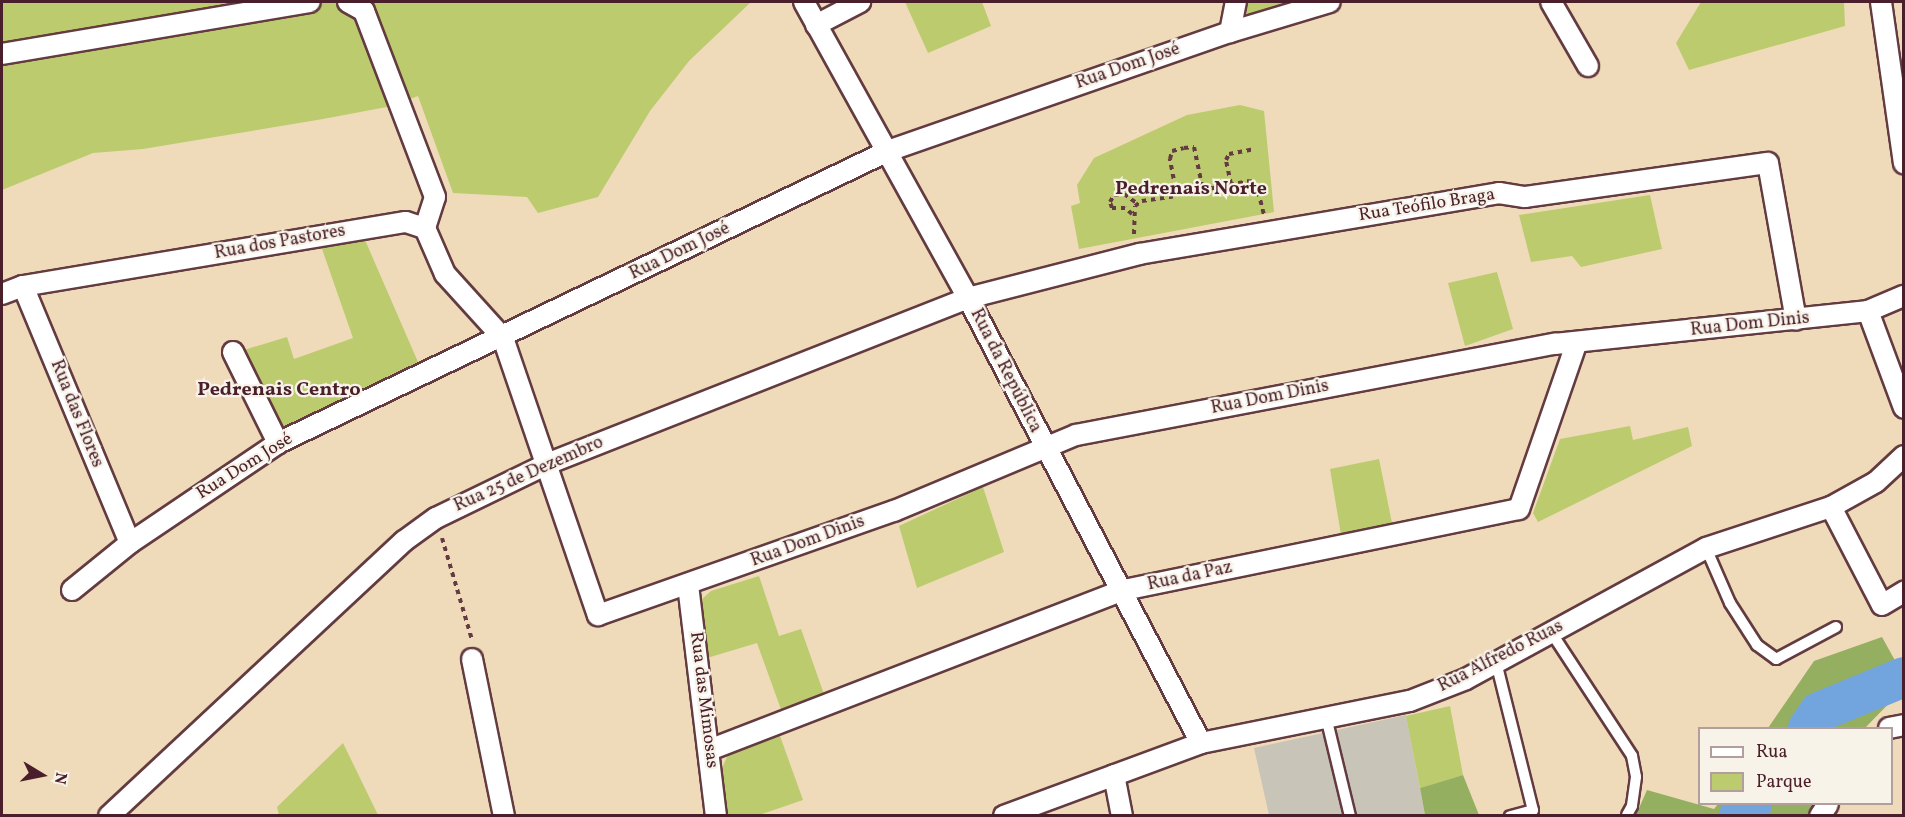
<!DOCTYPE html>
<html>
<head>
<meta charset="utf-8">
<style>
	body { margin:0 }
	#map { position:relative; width:1905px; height:817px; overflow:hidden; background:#efdbba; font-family:Vollkorn,serif }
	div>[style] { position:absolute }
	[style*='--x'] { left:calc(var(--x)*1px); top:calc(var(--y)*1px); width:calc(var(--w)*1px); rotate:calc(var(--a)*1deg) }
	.industrial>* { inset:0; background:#c8c4b8 }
	.green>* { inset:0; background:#bccb6e }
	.forest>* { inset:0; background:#95af61 }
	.river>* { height:40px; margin:-20px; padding:0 20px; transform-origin:20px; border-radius:20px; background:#72a5de }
	.path>* { height:4px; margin-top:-2px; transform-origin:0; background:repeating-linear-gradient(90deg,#633b40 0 4.5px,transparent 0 9px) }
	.roads { filter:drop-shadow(2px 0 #633b40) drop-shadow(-2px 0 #633b40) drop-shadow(0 2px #633b40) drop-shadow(0 -2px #633b40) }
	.service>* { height:10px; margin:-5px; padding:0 5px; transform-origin:5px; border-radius:5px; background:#fff }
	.minor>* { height:20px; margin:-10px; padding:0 10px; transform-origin:10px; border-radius:10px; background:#fff }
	span { translate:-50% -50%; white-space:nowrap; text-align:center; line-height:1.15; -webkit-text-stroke:4.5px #f7f3e8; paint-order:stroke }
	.street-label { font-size:18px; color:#4a1f2b }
	.neighbourhood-label { font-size:20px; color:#4a1f2b; font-weight:700 }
	.frame { position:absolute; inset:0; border:3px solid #4a1f2b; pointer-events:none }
	.legend { position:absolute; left:1698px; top:727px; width:195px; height:78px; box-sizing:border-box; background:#f7f3e8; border:2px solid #b29e9c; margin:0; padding:8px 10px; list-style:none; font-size:18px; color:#4a1f2b }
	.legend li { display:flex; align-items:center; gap:12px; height:30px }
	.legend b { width:30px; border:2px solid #b29e9c }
	.north { position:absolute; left:12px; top:745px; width:60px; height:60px; -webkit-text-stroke:4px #f7f3e8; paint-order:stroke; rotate:100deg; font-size:16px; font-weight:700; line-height:24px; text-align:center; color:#4a1f2b }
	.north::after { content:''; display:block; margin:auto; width:21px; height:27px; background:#4a1f2b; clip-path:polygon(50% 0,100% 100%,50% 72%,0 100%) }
</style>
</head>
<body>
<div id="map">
	<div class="industrial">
		<div style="clip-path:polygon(1406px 715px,1425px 815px,1269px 815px,1254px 748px)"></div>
	</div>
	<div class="green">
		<div style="clip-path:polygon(2px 2px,751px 2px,689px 61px,650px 111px,598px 197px,538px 213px,527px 197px,453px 193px,418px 96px,392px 106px,323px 119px,143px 149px,93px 153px,2px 190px)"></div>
		<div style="clip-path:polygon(905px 2px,982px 2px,991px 26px,928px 53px)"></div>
		<div style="clip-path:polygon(1245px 2px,1290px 2px,1249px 16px,1244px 10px)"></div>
		<div style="clip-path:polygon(1701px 2px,1844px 2px,1845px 26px,1689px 70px,1676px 43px)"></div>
		<div style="clip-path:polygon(1240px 105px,1264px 111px,1274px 212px,1079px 249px,1071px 206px,1080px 203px,1077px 185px,1094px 158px,1187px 115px)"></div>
		<div style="clip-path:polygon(1650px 195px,1662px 249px,1581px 267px,1572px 256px,1531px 262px,1519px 215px)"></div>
		<div style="clip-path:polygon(365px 240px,418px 362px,283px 427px,244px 350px,287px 337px,294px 359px,353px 338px,321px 246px)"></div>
		<div style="clip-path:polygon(1497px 272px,1513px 329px,1465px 346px,1448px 283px)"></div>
		<div style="clip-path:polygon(1630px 426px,1633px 440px,1688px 427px,1692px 446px,1538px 522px,1533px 513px,1560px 439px)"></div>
		<div style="clip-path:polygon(1379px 459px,1392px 523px,1341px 535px,1330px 469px)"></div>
		<div style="clip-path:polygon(983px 487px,1004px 552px,917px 588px,899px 526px)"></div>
		<div style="clip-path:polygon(759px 576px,779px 636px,801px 629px,825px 697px,783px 715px,757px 643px,707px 658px,702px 599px,711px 591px)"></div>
		<div style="clip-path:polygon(1450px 706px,1463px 775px,1420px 788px,1406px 716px)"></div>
		<div style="clip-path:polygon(780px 736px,803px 800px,759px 815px,728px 815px,721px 770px,728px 755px)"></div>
		<div style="clip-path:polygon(343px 743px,378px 815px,279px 815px,277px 807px)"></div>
	</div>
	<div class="forest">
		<div style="clip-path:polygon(1882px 637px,1903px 675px,1903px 689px,1865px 728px,1768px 728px,1814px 661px)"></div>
		<div style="clip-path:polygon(1463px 775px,1479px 815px,1425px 815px,1420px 788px)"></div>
		<div style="clip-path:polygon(1647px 790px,1714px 809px,1718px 804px,1814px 804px,1807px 815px,1636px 815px)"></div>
	</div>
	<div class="river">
		<div style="--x:1808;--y:728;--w:19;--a:-55"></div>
		<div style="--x:1819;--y:712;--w:92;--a:-22.4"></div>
		<div style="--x:1739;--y:816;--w:18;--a:-43"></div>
	</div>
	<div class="path">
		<div style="--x:1231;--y:184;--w:25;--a:-102"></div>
		<div style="--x:1226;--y:160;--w:7;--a:-63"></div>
		<div style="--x:1229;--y:154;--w:25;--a:-11"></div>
		<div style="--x:1132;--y:214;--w:9;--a:-139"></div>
		<div style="--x:1125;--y:208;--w:13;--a:180"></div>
		<div style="--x:1112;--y:208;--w:6;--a:-108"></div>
		<div style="--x:1110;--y:202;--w:8;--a:-60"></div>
		<div style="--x:1114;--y:195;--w:10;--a:-6"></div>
		<div style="--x:1124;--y:194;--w:17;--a:36"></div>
		<div style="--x:1134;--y:234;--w:28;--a:-88"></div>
		<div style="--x:1135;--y:206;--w:9;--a:-36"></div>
		<div style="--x:1142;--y:201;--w:35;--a:-8"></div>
		<div style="--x:1177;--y:196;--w:38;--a:-101"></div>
		<div style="--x:1170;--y:159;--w:8;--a:-76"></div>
		<div style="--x:1172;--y:151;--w:12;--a:-14"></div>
		<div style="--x:1184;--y:148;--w:10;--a:-6"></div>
		<div style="--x:1194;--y:147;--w:44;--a:78.2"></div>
		<div style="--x:1203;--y:190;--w:47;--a:-11.1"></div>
		<div style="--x:1249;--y:181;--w:7;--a:16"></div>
		<div style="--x:1256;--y:183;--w:32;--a:76"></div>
		<div style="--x:442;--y:538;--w:106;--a:73.6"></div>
	</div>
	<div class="roads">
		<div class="service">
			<div style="--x:1706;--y:548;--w:60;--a:66.4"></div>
			<div style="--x:1730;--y:603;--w:50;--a:57.3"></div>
			<div style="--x:1757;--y:645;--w:24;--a:36"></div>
			<div style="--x:1776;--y:659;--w:68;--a:-28.1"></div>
			<div style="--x:1551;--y:632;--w:148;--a:56.8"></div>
			<div style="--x:1632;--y:756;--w:21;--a:79"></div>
			<div style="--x:1636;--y:777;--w:29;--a:98"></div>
			<div style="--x:1632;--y:806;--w:10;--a:119"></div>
			<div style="--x:1496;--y:662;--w:153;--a:76"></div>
			<div style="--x:1533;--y:810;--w:24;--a:165"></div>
			<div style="--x:1326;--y:717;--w:102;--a:76.4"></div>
		</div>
		<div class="minor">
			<div style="--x:348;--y:2;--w:18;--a:29"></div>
			<div style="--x:364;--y:11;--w:199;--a:69.1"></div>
			<div style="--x:435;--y:197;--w:33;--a:108"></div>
			<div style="--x:804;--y:2;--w:338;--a:61"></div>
			<div style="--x:968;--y:298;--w:502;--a:62.36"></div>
			<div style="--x:1551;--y:2;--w:74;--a:60"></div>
			<div style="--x:1881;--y:2;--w:163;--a:81.9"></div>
			<div style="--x:816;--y:25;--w:50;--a:-27.6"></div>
			<div style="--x:1230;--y:32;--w:31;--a:-79"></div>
			<div style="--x:2;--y:54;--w:312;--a:-9.6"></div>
			<div style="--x:23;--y:286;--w:278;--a:67.4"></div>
			<div style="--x:2;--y:294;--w:22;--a:-21"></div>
			<div style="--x:23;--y:286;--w:388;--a:-9.5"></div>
			<div style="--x:406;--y:222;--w:20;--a:18"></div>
			<div style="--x:425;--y:228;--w:50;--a:66.5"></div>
			<div style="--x:445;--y:274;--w:86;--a:47.8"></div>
			<div style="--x:503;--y:338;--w:293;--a:71.1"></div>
			<div style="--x:598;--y:615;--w:314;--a:-19.4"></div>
			<div style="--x:894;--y:511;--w:197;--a:-22.7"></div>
			<div style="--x:1076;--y:435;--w:488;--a:-10.8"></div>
			<div style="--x:1555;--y:344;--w:315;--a:-6"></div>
			<div style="--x:1868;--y:311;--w:103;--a:69.6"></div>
			<div style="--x:1868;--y:311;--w:39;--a:-23"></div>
			<div style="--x:233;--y:352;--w:102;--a:63.7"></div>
			<div style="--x:1831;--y:507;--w:110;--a:62.5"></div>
			<div style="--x:1882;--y:605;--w:26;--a:-31"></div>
			<div style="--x:688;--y:585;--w:233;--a:83.1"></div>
			<div style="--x:72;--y:590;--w:75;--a:-39"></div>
			<div style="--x:130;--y:543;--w:179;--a:-34"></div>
			<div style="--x:278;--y:443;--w:676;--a:-25.58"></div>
			<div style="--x:888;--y:151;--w:362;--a:-19.2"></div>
			<div style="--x:1230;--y:32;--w:104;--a:-16.7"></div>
			<div style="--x:472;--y:659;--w:160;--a:78.5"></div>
			<div style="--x:1889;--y:728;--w:15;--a:-11"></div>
			<div style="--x:709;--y:750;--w:445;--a:-21.1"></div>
			<div style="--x:1124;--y:590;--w:403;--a:-11.6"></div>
			<div style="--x:1519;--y:509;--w:175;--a:-70.9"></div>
			<div style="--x:1114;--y:775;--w:42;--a:79"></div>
			<div style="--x:109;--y:816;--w:403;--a:-43"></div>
			<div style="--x:404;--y:541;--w:39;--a:-36"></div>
			<div style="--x:436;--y:518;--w:123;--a:-25.9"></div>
			<div style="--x:547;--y:464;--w:453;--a:-21.5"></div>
			<div style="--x:968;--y:298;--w:177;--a:-14.4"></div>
			<div style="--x:1139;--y:254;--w:365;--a:-9.6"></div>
			<div style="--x:1499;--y:193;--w:26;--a:9"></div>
			<div style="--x:1525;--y:197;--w:245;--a:-8"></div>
			<div style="--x:1768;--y:163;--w:159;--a:79.9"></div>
			<div style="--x:1004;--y:816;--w:210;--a:-20.3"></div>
			<div style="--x:1201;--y:743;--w:213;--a:-11.4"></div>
			<div style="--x:1410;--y:701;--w:60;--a:-21.4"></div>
			<div style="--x:1466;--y:679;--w:273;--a:-28.6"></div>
			<div style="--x:1706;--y:548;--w:132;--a:-18.2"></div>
			<div style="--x:1831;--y:507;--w:51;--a:-29.1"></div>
			<div style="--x:1876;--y:482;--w:38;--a:-43"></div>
			<div style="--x:1820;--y:816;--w:14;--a:-56"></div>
		</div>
	</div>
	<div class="street-label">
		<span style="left:1128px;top:67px;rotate:-19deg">Rua Dom José</span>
		<span style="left:1427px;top:206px;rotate:-9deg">Rua Teófilo Braga</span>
		<span style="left:280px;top:243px;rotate:-10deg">Rua dos Pastores</span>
		<span style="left:680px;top:252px;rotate:-26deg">Rua Dom José</span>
		<span style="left:1750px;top:325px;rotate:-6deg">Rua Dom Dinis</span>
		<span style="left:1005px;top:371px;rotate:63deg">Rua da República</span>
		<span style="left:1270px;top:398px;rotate:-11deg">Rua Dom Dinis</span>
		<span style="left:76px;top:414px;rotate:68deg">Rua das Flores</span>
		<span style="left:245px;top:467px;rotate:-32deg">Rua Dom José</span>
		<span style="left:529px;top:475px;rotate:-24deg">Rua 25 de Dezembro</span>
		<span style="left:808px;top:542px;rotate:-20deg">Rua Dom Dinis</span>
		<span style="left:1190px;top:577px;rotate:-12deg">Rua da Paz</span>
		<span style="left:1501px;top:657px;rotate:-27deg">Rua Alfredo Ruas</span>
		<span style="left:703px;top:700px;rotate:83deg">Rua das Mimosas</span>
	</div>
	<div class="neighbourhood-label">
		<span style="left:1191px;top:189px">Pedrenais Norte</span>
		<span style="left:279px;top:390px">Pedrenais Centro</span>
	</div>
	<div class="frame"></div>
	<ul class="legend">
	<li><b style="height:8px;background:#fff"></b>Rua</li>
	<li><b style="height:16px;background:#bccb6e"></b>Parque</li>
	</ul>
	<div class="north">N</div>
</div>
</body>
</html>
